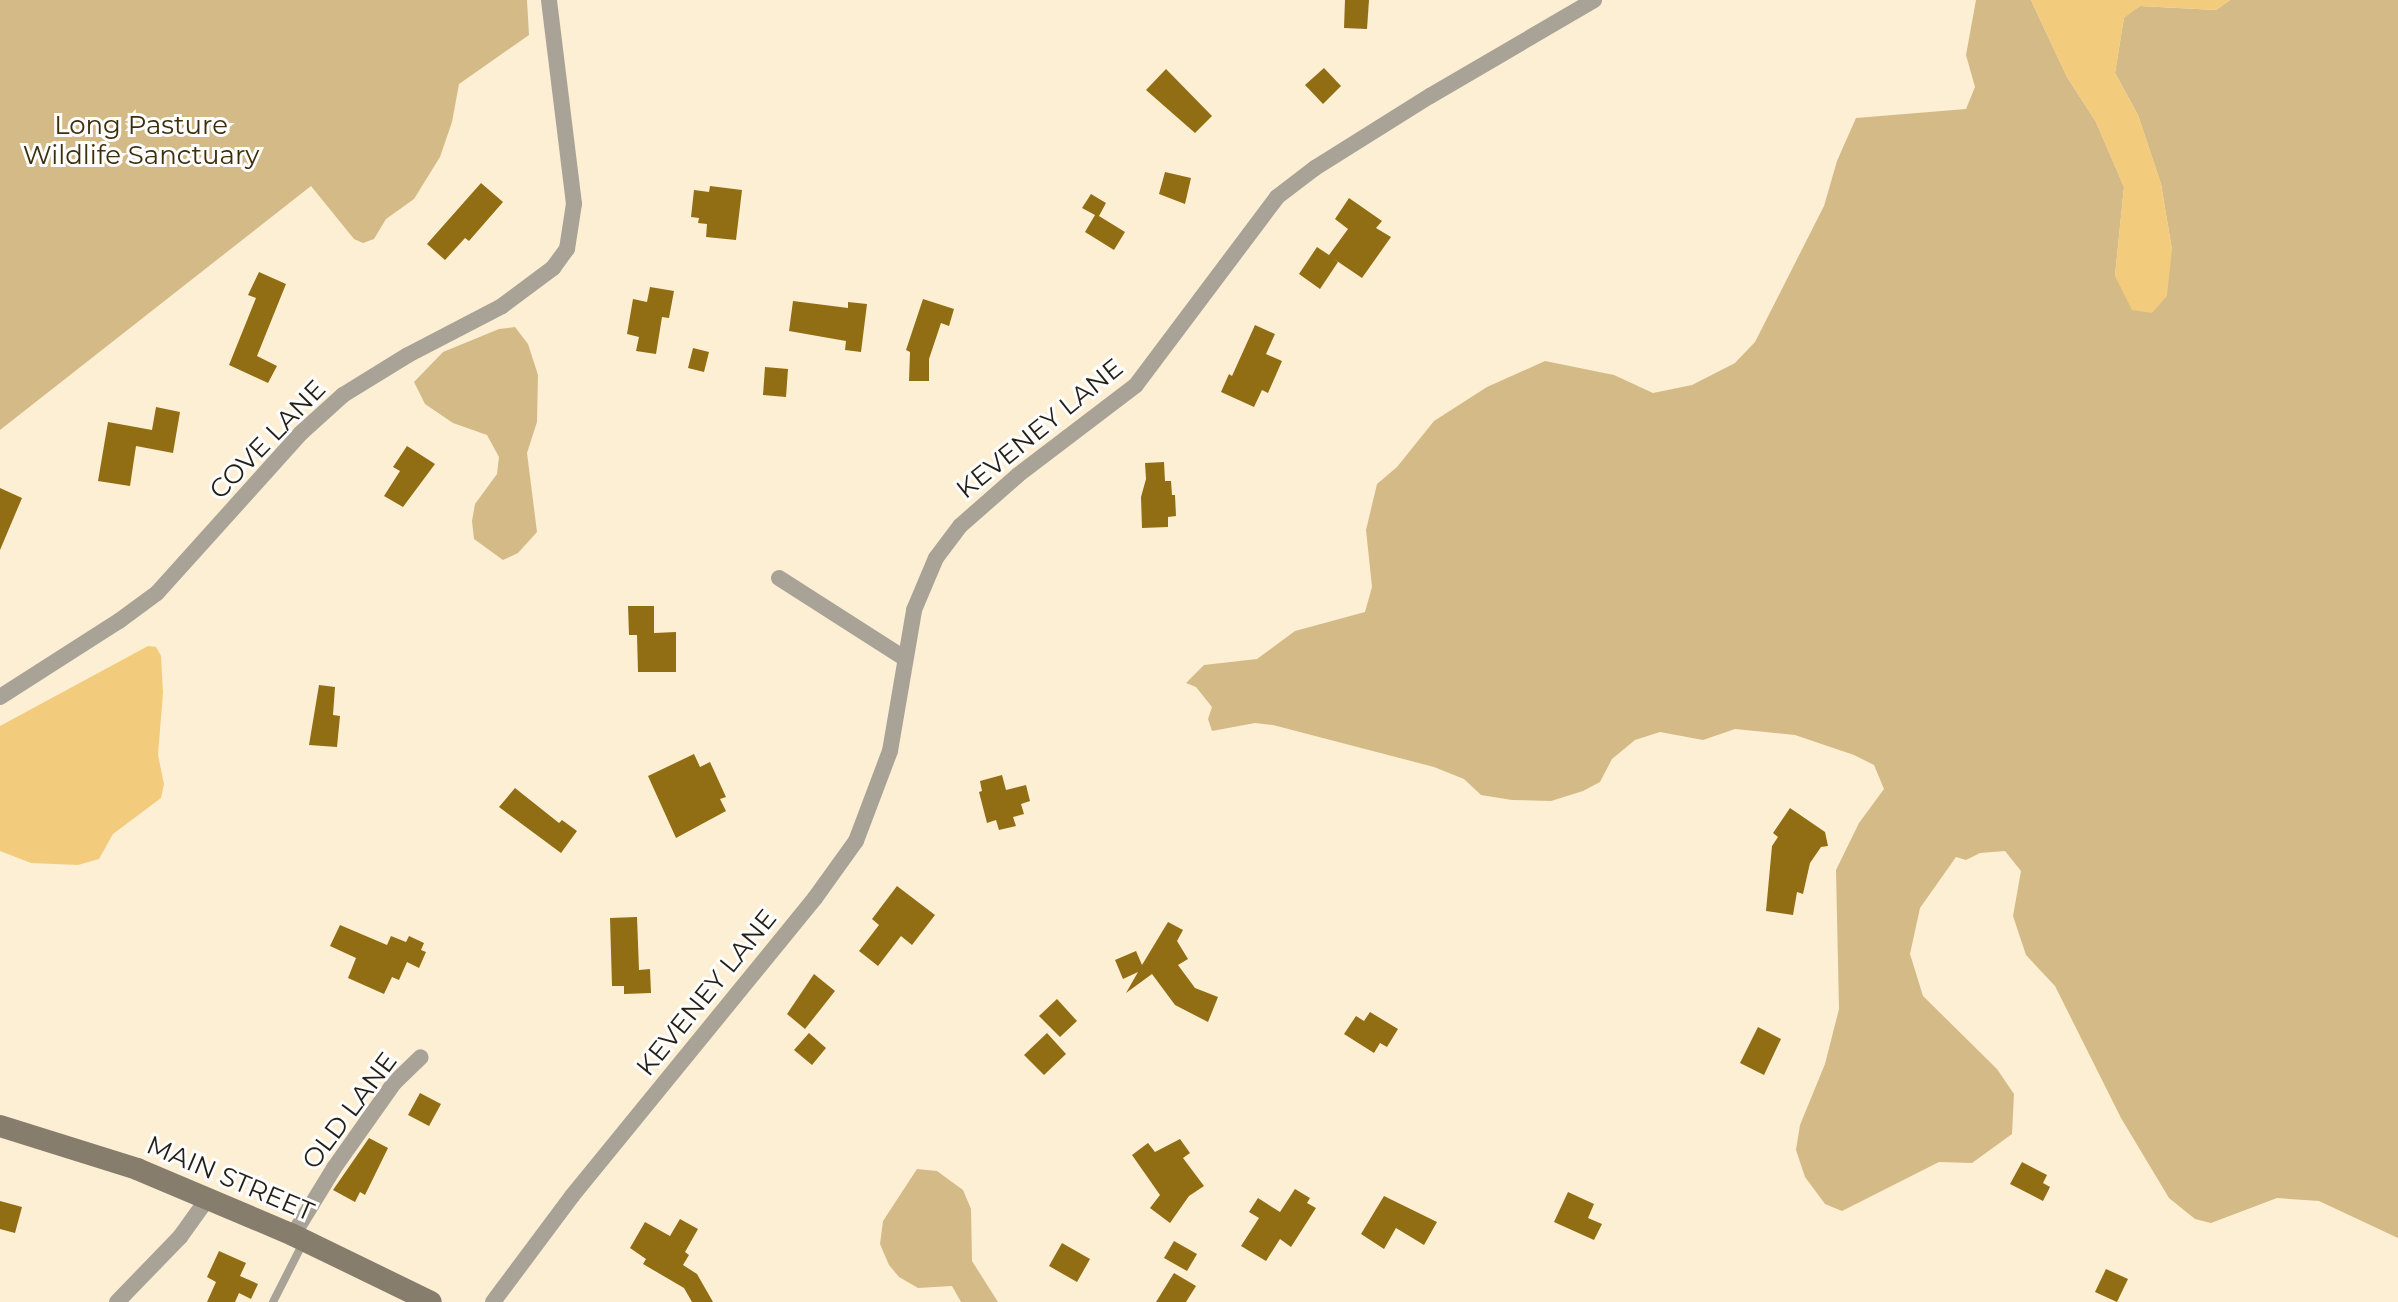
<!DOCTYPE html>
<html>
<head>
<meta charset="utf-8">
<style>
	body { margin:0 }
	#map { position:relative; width:2398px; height:1302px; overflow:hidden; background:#fdefd3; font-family:Montserrat,sans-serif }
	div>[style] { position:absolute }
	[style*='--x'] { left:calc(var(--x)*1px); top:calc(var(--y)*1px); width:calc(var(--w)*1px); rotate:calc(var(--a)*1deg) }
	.green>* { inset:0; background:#d4ba87 }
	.water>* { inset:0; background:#f3cb7c }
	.building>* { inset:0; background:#916d14 }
	.service>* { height:8px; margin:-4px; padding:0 4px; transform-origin:4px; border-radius:4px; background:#a9a397 }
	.minor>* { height:16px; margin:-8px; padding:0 8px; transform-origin:8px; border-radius:8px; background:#a9a397 }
	.secondary>* { height:22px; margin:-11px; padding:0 11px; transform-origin:11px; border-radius:11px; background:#867d6d }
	span { translate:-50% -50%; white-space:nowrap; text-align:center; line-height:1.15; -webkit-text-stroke:6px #fdfdfd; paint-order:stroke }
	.park-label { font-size:26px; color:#3e2e0b }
	.street-label { font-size:26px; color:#241f15 }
</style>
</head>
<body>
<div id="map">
	<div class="green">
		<div style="clip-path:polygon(0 0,527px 0,529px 35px,459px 84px,452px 122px,440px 157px,414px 199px,386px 219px,374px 239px,363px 243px,354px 239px,311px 186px,0 430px)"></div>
		<div style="clip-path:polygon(1976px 0,2031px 0,2067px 77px,2096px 122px,2124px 187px,2115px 276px,2172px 250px,2161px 184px,2138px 115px,2115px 73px,2124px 17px,2140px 6px,2216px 10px,2230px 0,2398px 0,2398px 1238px,2319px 1201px,2277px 1198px,2211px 1223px,2195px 1219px,2169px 1198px,2121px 1118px,2055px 986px,2026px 955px,2013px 916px,2021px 871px,2005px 851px,1980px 853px,1966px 860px,1956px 857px,1920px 908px,1910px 954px,1923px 996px,1997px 1069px,2014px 1094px,2012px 1134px,1972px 1163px,1939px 1162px,1842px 1211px,1825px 1204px,1805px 1177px,1796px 1150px,1800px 1125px,1825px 1064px,1839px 1009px,1836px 870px,1859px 823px,1884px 789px,1874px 765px,1854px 755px,1795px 735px,1735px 729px,1703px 740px,1660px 732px,1635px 740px,1612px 759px,1600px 782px,1583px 791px,1551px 801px,1512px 800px,1481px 795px,1464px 779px,1434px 767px,1273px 725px,1255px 723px,1212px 731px,1208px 719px,1212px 707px,1196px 687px,1186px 683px,1204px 665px,1257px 659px,1295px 631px,1365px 612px,1372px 587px,1366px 530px,1377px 484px,1397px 467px,1434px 421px,1487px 387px,1545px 361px,1614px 375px,1653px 393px,1692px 385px,1735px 363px,1755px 342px,1824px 206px,1837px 161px,1856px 118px,1966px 109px,1975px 87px,1966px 55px)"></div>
		<div style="clip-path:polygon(515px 327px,528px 344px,538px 375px,537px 422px,527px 453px,537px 532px,518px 553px,503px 560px,474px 539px,472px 521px,475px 504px,497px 474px,499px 457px,487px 435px,453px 423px,425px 404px,414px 382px,443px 352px,499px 329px)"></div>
		<div style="clip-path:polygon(917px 1169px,937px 1171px,963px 1190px,971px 1209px,972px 1261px,998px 1302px,961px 1302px,952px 1286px,918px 1288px,899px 1277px,889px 1265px,880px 1244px,883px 1221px)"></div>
	</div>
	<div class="water">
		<div style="clip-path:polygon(2031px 0,2230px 0,2216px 10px,2140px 6px,2124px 18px,2115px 73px,2138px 115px,2161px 184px,2172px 250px,2167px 296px,2152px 313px,2132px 310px,2115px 276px,2124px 187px,2096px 122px,2067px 77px)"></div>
		<div style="clip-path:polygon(148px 646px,156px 647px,161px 656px,163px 693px,158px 755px,164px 784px,161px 798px,113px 834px,99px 859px,78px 865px,31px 863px,0 851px,0 726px)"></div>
	</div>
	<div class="building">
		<div style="clip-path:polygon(1345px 0,1369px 0,1367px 29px,1344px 28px)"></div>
		<div style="clip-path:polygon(1324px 68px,1341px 86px,1323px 104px,1305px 85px)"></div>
		<div style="clip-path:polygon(1166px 69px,1212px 116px,1195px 133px,1146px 90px)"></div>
		<div style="clip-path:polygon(1165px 172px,1191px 178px,1185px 204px,1159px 194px)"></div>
		<div style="clip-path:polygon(481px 183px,503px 202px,469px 241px,465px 238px,445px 260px,427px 244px)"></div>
		<div style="clip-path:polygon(710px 186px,742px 190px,736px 240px,706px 237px,707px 224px,698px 223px,699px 218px,691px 217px,694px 190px,709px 192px)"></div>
		<div style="clip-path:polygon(1091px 194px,1106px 203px,1099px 216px,1125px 232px,1114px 250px,1085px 232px,1095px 215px,1082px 208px)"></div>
		<div style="clip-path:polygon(1349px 198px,1382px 221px,1376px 228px,1391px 237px,1362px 278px,1334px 259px,1338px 262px,1320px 289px,1299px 274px,1317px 247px,1329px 255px,1348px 229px,1335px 219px)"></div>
		<div style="clip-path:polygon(259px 272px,286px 284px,257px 356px,277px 366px,268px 383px,229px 365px,256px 298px,248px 295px)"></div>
		<div style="clip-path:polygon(650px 287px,674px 291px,669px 318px,662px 317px,656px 354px,636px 351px,639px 337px,627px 334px,633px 299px,647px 302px)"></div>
		<div style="clip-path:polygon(923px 299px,954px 309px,949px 326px,941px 323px,929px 359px,929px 381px,909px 381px,910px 352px,906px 350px)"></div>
		<div style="clip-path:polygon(793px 301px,848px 308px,848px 302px,867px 304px,861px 352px,845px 350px,846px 341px,789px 331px)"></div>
		<div style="clip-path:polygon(1255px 325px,1275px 334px,1266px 354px,1282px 361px,1268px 393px,1262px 390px,1254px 407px,1221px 392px,1229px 374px,1232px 376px)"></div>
		<div style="clip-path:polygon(693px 348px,709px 352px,704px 372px,688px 368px)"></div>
		<div style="clip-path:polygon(765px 367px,788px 369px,786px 397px,763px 395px)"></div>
		<div style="clip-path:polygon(156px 407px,180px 412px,173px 453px,136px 446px,130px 486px,98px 481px,108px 422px,152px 430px)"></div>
		<div style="clip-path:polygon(407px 446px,435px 464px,403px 507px,384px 496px,400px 471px,393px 467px)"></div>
		<div style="clip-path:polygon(1164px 462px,1165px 481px,1171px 481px,1172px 495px,1175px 495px,1176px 516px,1168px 517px,1168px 527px,1142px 528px,1141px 497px,1146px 479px,1145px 463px)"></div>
		<div style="clip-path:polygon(0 488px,22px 498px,0 550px)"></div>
		<div style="clip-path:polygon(628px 606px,654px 606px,654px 633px,676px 632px,676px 672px,638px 672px,637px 635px,629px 635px)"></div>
		<div style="clip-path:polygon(319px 685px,335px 687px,333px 715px,340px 716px,337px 747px,309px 745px)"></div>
		<div style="clip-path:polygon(694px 754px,700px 767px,710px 762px,726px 797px,720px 799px,726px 811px,676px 838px,648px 776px)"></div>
		<div style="clip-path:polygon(1002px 775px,1006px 790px,1026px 785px,1030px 801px,1021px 804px,1024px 814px,1013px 817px,1016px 826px,999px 830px,996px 820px,987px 823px,979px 792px,982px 791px,980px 781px)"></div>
		<div style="clip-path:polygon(515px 788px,559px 823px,562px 820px,577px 831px,561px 853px,499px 807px)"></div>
		<div style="clip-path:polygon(1790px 808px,1825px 832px,1828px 846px,1821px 847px,1810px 863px,1803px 894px,1797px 892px,1793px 915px,1766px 911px,1772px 846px,1778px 837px,1773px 833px)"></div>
		<div style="clip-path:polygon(897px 886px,935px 915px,912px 945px,901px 936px,878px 966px,859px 951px,879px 925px,872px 919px)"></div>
		<div style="clip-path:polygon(637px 917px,639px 970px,650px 969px,651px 993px,624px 994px,624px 986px,612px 986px,610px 918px)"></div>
		<div style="clip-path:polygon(1168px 922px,1183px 930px,1177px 941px,1188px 959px,1178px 965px,1195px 988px,1218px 997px,1208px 1022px,1175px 1005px,1152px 974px,1126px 993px,1138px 972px,1123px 979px,1115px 960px,1136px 951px,1142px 965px)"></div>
		<div style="clip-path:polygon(340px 925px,387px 945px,391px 936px,406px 942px,409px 936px,424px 943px,421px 950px,426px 952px,419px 968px,407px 962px,399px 980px,392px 977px,384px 994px,348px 978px,356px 958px,330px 946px)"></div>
		<div style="clip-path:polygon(814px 974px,835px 991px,805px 1029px,787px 1014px)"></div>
		<div style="clip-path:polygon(1057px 999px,1077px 1021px,1060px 1037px,1039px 1016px)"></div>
		<div style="clip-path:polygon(1370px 1012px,1398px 1029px,1387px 1047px,1380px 1043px,1374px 1053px,1344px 1034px,1356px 1016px,1364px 1021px)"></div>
		<div style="clip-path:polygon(1758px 1027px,1781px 1039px,1764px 1075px,1740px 1063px)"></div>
		<div style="clip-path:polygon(809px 1033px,826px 1048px,812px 1065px,794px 1050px)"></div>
		<div style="clip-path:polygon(1047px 1033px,1066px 1054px,1044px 1075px,1024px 1055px)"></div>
		<div style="clip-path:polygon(420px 1093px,441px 1104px,429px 1126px,408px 1115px)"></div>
		<div style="clip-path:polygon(369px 1138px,388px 1148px,365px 1195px,360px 1192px,355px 1202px,333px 1190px)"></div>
		<div style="clip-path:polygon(1180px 1139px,1190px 1153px,1183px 1158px,1204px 1186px,1189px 1196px,1170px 1223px,1150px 1208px,1160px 1195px,1132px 1155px,1148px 1143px,1155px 1152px)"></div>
		<div style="clip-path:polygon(2022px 1162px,2047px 1175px,2043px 1183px,2050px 1187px,2043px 1201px,2010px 1184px)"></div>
		<div style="clip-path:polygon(1295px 1189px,1310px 1198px,1307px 1203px,1316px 1208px,1291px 1247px,1280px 1239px,1266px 1261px,1241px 1246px,1259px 1218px,1249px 1212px,1258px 1198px,1280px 1212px)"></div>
		<div style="clip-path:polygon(1568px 1192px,1594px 1204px,1588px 1218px,1602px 1224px,1594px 1240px,1554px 1222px)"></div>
		<div style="clip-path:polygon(1384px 1196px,1437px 1222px,1424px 1245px,1396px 1228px,1384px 1249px,1361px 1234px)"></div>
		<div style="clip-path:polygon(0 1201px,22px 1207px,15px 1233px,0 1229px)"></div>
		<div style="clip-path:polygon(680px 1219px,698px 1229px,685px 1252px,689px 1255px,683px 1265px,697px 1274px,713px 1302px,692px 1302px,684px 1288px,643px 1264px,646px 1259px,630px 1248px,645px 1222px,670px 1236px)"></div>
		<div style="clip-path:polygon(1174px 1241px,1197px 1254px,1187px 1271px,1164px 1258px)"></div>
		<div style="clip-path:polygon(1062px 1243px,1090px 1259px,1077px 1282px,1049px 1266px)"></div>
		<div style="clip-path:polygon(219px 1251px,246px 1263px,240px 1276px,258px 1284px,251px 1299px,239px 1293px,235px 1302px,207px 1302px,216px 1282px,207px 1277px)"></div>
		<div style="clip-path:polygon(2106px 1269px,2128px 1279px,2117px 1302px,2095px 1292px)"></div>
		<div style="clip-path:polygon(1174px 1273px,1196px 1286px,1186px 1302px,1156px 1302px)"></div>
	</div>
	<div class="service">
		<div style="--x:273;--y:1302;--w:68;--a:-63.1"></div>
	</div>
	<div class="minor">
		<div style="--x:779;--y:578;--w:148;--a:32.6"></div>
		<div style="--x:0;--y:697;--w:141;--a:-32.6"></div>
		<div style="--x:119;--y:621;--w:47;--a:-36.4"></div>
		<div style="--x:157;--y:593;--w:215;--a:-48"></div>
		<div style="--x:301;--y:433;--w:57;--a:-42.1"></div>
		<div style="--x:343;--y:395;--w:76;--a:-31.6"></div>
		<div style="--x:408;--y:355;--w:106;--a:-27.5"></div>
		<div style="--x:502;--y:306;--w:64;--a:-36.7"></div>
		<div style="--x:553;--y:268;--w:24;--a:-54"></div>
		<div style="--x:567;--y:249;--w:46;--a:-81.2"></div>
		<div style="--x:574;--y:204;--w:206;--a:-97"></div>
		<div style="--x:293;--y:1235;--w:79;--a:-58.5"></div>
		<div style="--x:334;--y:1168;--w:104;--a:-54.8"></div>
		<div style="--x:394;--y:1083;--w:37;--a:-44"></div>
		<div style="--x:117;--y:1302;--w:91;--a:-45.9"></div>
		<div style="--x:180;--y:1237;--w:48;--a:-54.3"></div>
		<div style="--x:493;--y:1302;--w:132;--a:-53.3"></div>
		<div style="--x:572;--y:1196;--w:385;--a:-50.8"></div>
		<div style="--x:815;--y:898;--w:70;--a:-54.3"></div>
		<div style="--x:856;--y:841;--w:96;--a:-69.3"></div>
		<div style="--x:890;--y:751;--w:143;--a:-80.3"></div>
		<div style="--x:914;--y:610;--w:56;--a:-67.1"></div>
		<div style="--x:936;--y:558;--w:40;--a:-53"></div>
		<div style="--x:960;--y:526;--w:77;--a:-41.3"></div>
		<div style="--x:1018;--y:475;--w:148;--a:-37.3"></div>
		<div style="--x:1136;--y:385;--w:235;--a:-53.1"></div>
		<div style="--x:1277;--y:197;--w:48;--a:-37.3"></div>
		<div style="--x:1315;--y:168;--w:136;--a:-32.1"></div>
		<div style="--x:1430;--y:96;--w:190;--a:-30.3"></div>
	</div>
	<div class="secondary">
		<div style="--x:0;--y:1126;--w:144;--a:17.4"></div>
		<div style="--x:137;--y:1169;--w:169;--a:22.9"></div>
		<div style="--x:293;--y:1235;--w:153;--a:25.9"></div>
	</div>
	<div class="park-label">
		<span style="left:141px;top:141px">Long Pasture<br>Wildlife Sanctuary</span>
	</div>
	<div class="street-label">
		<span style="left:1040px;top:429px;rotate:-39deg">KEVENEY LANE</span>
		<span style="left:268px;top:440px;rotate:-46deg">COVE LANE</span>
		<span style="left:707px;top:993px;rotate:-51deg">KEVENEY LANE</span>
		<span style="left:350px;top:1111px;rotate:-53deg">OLD LANE</span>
		<span style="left:230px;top:1179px;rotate:23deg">MAIN STREET</span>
	</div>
</div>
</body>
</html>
